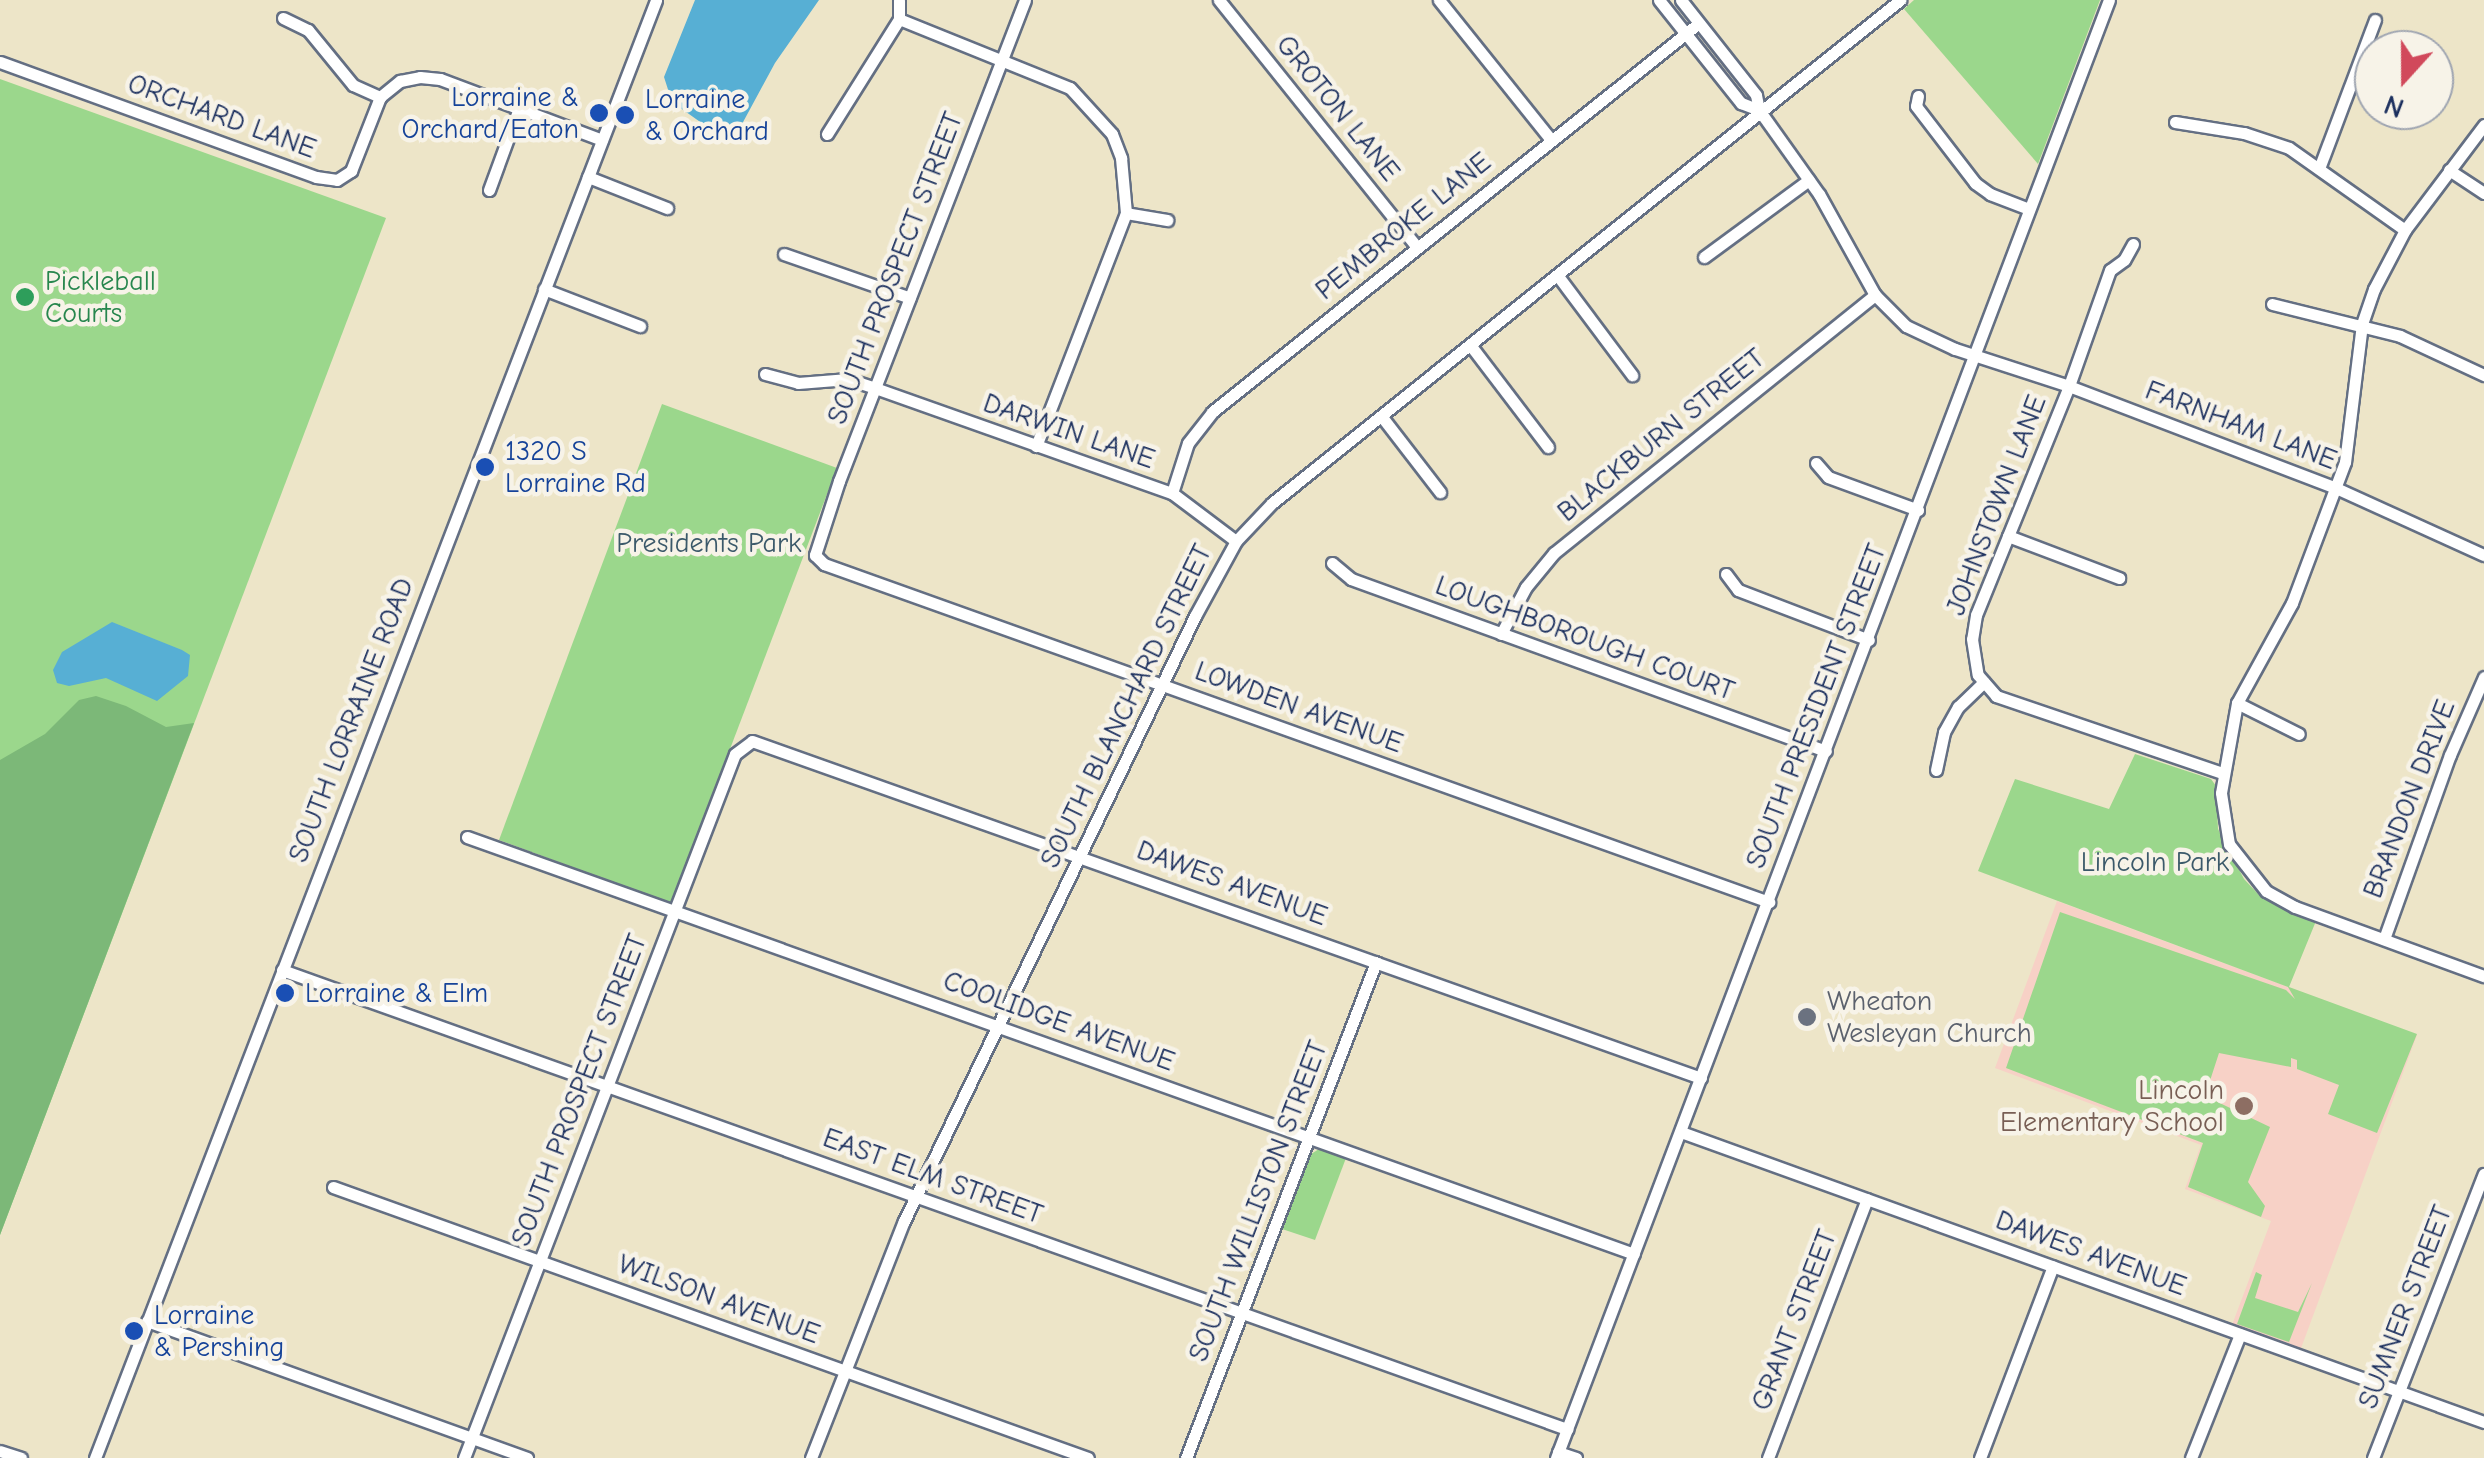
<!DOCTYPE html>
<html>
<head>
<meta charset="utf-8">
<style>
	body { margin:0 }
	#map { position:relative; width:2484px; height:1458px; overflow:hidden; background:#ede5c8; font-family:"Comic Neue",sans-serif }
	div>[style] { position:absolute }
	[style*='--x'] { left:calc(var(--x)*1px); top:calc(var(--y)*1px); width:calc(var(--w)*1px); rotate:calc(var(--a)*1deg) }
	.built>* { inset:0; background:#f7d1c6 }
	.green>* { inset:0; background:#9bd78c }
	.forest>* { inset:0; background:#7cb878 }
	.water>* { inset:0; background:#57afd4 }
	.roads { filter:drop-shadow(2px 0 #646f83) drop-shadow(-2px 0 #646f83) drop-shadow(0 2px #646f83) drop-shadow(0 -2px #646f83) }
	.minor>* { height:11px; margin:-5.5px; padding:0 5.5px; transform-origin:5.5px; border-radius:5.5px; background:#fff }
	.dots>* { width:28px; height:28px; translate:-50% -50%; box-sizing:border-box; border:5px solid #f7f3e8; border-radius:50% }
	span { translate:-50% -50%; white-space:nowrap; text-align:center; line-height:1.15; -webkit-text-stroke:9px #f7f3e8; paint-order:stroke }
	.transit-label { font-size:28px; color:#164399 }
	.right { translate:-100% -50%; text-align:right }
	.left { translate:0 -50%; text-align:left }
	.street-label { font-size:28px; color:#1b2f5e }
	.leisure-label { font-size:28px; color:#27864d }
	.park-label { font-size:28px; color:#3b596a }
	.worship-label { font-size:28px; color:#5b616d }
	.education-label { font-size:28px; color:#785e54 }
	.north { position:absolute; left:2354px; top:30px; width:100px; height:100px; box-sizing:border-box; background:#f7f3e8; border:2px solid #9fa5b1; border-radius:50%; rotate:201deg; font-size:28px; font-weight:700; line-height:40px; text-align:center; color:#1b2f5e }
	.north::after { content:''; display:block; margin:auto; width:35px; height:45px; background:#d1495b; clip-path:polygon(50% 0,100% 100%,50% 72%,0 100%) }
</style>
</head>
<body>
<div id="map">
	<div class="built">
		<div style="clip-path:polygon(2057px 901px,2417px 1035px,2300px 1351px,2232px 1325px,2271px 1221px,2185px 1189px,2201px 1145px,1995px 1068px)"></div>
	</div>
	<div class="green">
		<div style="clip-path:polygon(1914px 0,2100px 0,2038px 164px,1904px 9px)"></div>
		<div style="clip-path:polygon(0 79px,386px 218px,0 1235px)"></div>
		<div style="clip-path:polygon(662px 404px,837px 468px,671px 904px,499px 840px)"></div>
		<div style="clip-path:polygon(2135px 754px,2211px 779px,2216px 786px,2218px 829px,2244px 879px,2260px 896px,2316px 921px,2289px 987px,2417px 1034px,2377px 1133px,2328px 1114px,2339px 1085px,2297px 1069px,2297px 1060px,2291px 1058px,2291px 1067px,2219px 1053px,2205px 1096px,2270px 1127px,2248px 1182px,2265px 1206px,2261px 1217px,2188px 1187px,2203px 1143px,2006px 1068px,2060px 912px,2286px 990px,2295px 999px,2288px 987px,1978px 871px,2015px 779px,2109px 809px)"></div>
		<div style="clip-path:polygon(1319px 1149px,1346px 1158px,1315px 1240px,1282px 1229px,1308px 1156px)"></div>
		<div style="clip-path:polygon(2256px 1272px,2262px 1275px,2255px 1298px,2298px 1312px,2312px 1283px,2289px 1342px,2237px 1324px)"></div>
	</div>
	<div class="forest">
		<div style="clip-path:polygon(96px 696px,126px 706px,166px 727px,194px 723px,0 1235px,0 760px,45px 734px,79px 700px)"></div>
	</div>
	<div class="water">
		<div style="clip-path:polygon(695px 0,819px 0,775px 63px,742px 124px,720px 136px,672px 102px,664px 77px)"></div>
		<div style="clip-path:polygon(112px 622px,182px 650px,190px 655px,188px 676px,157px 701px,106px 678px,69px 686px,57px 683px,53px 670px,62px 652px)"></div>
	</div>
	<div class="roads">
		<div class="minor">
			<div style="--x:1025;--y:0;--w:516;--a:111.14"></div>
			<div style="--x:839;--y:481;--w:78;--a:108"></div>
			<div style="--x:815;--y:555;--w:13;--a:45"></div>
			<div style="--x:824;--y:564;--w:1004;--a:19.68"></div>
			<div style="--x:1219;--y:0;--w:317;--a:51.3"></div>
			<div style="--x:1439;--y:0;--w:179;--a:51.3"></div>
			<div style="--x:1659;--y:0;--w:132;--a:51.5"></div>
			<div style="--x:1741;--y:103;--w:19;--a:21"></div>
			<div style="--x:1681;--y:0;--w:121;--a:51.7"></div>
			<div style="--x:1756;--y:95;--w:15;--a:79"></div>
			<div style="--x:1759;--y:110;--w:103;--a:54.5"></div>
			<div style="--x:1819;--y:194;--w:115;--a:61"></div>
			<div style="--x:1875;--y:295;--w:44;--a:45"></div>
			<div style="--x:1906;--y:326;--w:54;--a:25.1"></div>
			<div style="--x:1955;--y:349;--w:120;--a:18"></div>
			<div style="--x:2069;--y:386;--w:286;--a:20.9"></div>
			<div style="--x:2336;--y:488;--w:162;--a:24.4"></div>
			<div style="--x:283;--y:18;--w:28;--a:26"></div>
			<div style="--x:308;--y:30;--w:71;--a:50.7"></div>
			<div style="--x:353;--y:85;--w:30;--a:24"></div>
			<div style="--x:899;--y:19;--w:184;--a:22"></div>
			<div style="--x:1070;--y:88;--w:62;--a:47.6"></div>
			<div style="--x:1112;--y:134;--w:26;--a:69"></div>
			<div style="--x:1121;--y:158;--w:55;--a:84.8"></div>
			<div style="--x:1126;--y:213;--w:250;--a:111.1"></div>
			<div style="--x:899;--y:19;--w:19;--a:-90"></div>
			<div style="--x:0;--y:62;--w:336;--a:20"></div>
			<div style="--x:316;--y:177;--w:21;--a:8"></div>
			<div style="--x:337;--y:180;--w:17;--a:-33"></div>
			<div style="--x:351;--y:171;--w:79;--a:-68.6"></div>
			<div style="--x:380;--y:97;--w:26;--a:-39"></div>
			<div style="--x:400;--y:81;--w:20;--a:-11"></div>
			<div style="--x:420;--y:77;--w:20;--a:6"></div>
			<div style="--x:440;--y:79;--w:173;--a:20.6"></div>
			<div style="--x:1918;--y:96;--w:10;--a:101"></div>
			<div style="--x:1916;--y:106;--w:97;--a:52.5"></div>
			<div style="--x:1975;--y:183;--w:19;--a:36"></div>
			<div style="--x:1990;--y:194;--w:42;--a:21"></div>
			<div style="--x:2175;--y:122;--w:70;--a:9.1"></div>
			<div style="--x:2244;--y:133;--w:47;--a:18.4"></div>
			<div style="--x:2289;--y:148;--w:142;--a:35.3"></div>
			<div style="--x:2484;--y:125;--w:131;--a:127"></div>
			<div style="--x:2405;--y:230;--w:67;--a:117.7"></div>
			<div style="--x:2374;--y:289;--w:37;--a:109"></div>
			<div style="--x:2362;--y:324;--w:139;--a:97"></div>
			<div style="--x:2345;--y:462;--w:151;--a:110.6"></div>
			<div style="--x:2292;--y:603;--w:114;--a:118.8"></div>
			<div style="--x:2237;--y:703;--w:91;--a:100.1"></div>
			<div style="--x:2221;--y:793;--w:52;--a:81.1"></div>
			<div style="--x:2229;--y:844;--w:60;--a:51.8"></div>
			<div style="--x:2266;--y:891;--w:33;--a:29"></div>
			<div style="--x:2295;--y:907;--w:201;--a:20.1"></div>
			<div style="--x:827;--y:134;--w:136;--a:-57.9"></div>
			<div style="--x:2320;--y:166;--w:156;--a:-69.4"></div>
			<div style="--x:2449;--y:170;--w:42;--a:33.3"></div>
			<div style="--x:588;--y:177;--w:85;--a:21.4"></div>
			<div style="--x:489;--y:190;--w:87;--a:-69.9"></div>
			<div style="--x:1126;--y:213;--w:42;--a:9.7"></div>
			<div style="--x:2133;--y:244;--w:18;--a:119"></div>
			<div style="--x:2124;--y:260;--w:17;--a:144"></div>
			<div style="--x:2110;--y:270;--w:123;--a:109.5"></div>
			<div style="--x:2069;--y:386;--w:247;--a:112.1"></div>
			<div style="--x:1976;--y:615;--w:24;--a:99"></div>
			<div style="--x:1972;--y:639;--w:36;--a:81"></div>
			<div style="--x:1978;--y:675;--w:28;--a:49"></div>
			<div style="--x:1996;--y:696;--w:239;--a:18.8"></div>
			<div style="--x:784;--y:254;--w:133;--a:19.2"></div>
			<div style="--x:1704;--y:257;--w:130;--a:-36.3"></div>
			<div style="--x:1558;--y:276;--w:124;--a:53.2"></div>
			<div style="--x:544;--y:289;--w:103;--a:21.1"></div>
			<div style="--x:2272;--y:304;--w:132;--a:14"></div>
			<div style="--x:2400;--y:336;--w:93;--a:24.9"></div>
			<div style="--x:1471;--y:346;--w:127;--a:52.7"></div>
			<div style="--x:765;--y:374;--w:34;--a:15"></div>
			<div style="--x:798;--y:383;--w:50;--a:-4.6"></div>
			<div style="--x:848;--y:379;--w:28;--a:18"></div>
			<div style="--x:875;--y:388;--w:315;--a:19.5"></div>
			<div style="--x:1172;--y:493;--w:80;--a:36.9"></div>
			<div style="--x:1382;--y:417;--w:95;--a:52.3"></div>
			<div style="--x:1816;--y:463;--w:18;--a:49"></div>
			<div style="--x:1828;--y:477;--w:96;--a:20.1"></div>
			<div style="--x:1172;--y:493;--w:52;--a:-72.3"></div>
			<div style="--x:1188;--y:443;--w:39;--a:-52"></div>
			<div style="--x:1212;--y:412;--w:623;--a:-38.62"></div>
			<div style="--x:2008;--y:536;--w:119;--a:20.7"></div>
			<div style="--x:1332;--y:563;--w:25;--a:40"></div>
			<div style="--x:1351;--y:579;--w:505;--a:19.91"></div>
			<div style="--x:1726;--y:574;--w:20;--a:53"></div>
			<div style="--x:1738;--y:590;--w:140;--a:20.9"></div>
			<div style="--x:1501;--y:634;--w:53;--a:-62"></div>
			<div style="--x:1526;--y:587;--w:44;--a:-50.5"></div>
			<div style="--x:1554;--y:553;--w:412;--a:-38.8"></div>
			<div style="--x:2237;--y:703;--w:69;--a:26.6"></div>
			<div style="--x:1936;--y:770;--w:39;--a:-78"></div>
			<div style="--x:1944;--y:732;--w:29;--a:-61"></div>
			<div style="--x:1958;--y:707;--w:36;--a:-44"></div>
			<div style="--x:467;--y:837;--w:1239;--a:19.66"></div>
			<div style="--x:2384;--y:939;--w:195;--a:-70.3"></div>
			<div style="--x:2450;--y:755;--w:85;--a:-66.4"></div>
			<div style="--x:282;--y:970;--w:1365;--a:19.66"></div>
			<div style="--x:1681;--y:1132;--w:854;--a:19.86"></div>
			<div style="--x:333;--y:1187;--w:802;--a:19.75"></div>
			<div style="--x:147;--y:1321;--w:404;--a:19.8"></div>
			<div style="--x:0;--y:1451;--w:22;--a:18"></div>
			<div style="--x:1558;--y:1452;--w:19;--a:18"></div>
			<div style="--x:95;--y:1458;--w:1562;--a:-68.95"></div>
			<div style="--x:464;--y:1458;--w:754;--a:-68.95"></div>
			<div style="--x:735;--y:754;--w:21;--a:-37"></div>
			<div style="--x:752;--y:741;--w:1007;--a:19.55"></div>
			<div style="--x:811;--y:1458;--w:255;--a:-68.6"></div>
			<div style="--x:904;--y:1221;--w:671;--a:-64.31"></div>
			<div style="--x:1195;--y:616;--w:85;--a:-61.3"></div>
			<div style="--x:1236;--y:541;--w:52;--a:-46.5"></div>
			<div style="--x:1272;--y:503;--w:805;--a:-38.69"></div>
			<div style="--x:1186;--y:1458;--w:531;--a:-69.04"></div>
			<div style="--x:1556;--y:1458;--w:1559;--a:-69.23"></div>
			<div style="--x:1768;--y:1458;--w:277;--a:-69.1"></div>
			<div style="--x:1980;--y:1458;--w:205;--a:-69.2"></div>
			<div style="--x:2191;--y:1458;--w:133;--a:-68.4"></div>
			<div style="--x:2373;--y:1458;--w:305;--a:-68.7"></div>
		</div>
	</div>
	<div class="dots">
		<div style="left:599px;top:113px;background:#1a4fb4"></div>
		<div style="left:625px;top:115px;background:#1a4fb4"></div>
		<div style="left:25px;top:297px;background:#2e9e5b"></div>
		<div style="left:485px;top:467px;background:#1a4fb4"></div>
		<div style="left:285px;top:993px;background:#1a4fb4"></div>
		<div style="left:1807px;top:1017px;background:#6b7280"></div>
		<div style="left:2244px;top:1106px;background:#8d6e63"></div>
		<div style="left:134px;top:1331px;background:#1a4fb4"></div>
	</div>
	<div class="transit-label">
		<span class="right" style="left:579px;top:113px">Lorraine &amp;<br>Orchard/Eaton</span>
		<span class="left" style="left:645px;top:115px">Lorraine<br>&amp; Orchard</span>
		<span class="left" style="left:505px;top:467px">1320 S<br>Lorraine Rd</span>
		<span class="left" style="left:305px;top:993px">Lorraine &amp; Elm</span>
		<span class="left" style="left:154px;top:1331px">Lorraine<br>&amp; Pershing</span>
	</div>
	<div class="street-label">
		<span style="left:1338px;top:108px;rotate:51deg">GROTON LANE</span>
		<span style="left:222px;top:116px;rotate:20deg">ORCHARD LANE</span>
		<span style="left:1403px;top:226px;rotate:-39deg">PEMBROKE LANE</span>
		<span style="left:895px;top:268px;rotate:-69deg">SOUTH PROSPECT STREET</span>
		<span style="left:2241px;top:425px;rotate:21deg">FARNHAM LANE</span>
		<span style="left:1069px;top:431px;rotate:19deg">DARWIN LANE</span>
		<span style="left:1661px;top:435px;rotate:-39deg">BLACKBURN STREET</span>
		<span style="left:1996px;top:505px;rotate:-69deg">JOHNSTOWN LANE</span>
		<span style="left:1585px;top:638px;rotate:20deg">LOUGHBOROUGH COURT</span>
		<span style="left:1126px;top:706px;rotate:-64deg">SOUTH BLANCHARD STREET</span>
		<span style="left:1816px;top:706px;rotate:-69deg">SOUTH PRESIDENT STREET</span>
		<span style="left:1299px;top:707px;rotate:20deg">LOWDEN AVENUE</span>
		<span style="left:351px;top:720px;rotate:-69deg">SOUTH LORRAINE ROAD</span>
		<span style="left:2409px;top:799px;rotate:-69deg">BRANDON DRIVE</span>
		<span style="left:1232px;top:883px;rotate:20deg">DAWES AVENUE</span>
		<span style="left:1059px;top:1021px;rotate:20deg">COOLIDGE AVENUE</span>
		<span style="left:579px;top:1090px;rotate:-69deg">SOUTH PROSPECT STREET</span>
		<span style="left:933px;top:1176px;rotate:20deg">EAST ELM STREET</span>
		<span style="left:1258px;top:1201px;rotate:-69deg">SOUTH WILLISTON STREET</span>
		<span style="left:2091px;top:1253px;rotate:20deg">DAWES AVENUE</span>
		<span style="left:719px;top:1299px;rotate:20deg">WILSON AVENUE</span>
		<span style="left:2405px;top:1307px;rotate:-69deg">SUMNER STREET</span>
		<span style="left:1794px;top:1320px;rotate:-69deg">GRANT STREET</span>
	</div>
	<div class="leisure-label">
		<span class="left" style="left:45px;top:297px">Pickleball<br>Courts</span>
	</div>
	<div class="park-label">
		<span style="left:709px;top:543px">Presidents Park</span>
		<span style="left:2155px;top:862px">Lincoln Park</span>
	</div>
	<div class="worship-label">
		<span class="left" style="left:1827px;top:1017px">Wheaton<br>Wesleyan Church</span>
	</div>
	<div class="education-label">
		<span class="right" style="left:2224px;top:1106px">Lincoln<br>Elementary School</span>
	</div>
	<div class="north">N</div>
</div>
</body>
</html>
